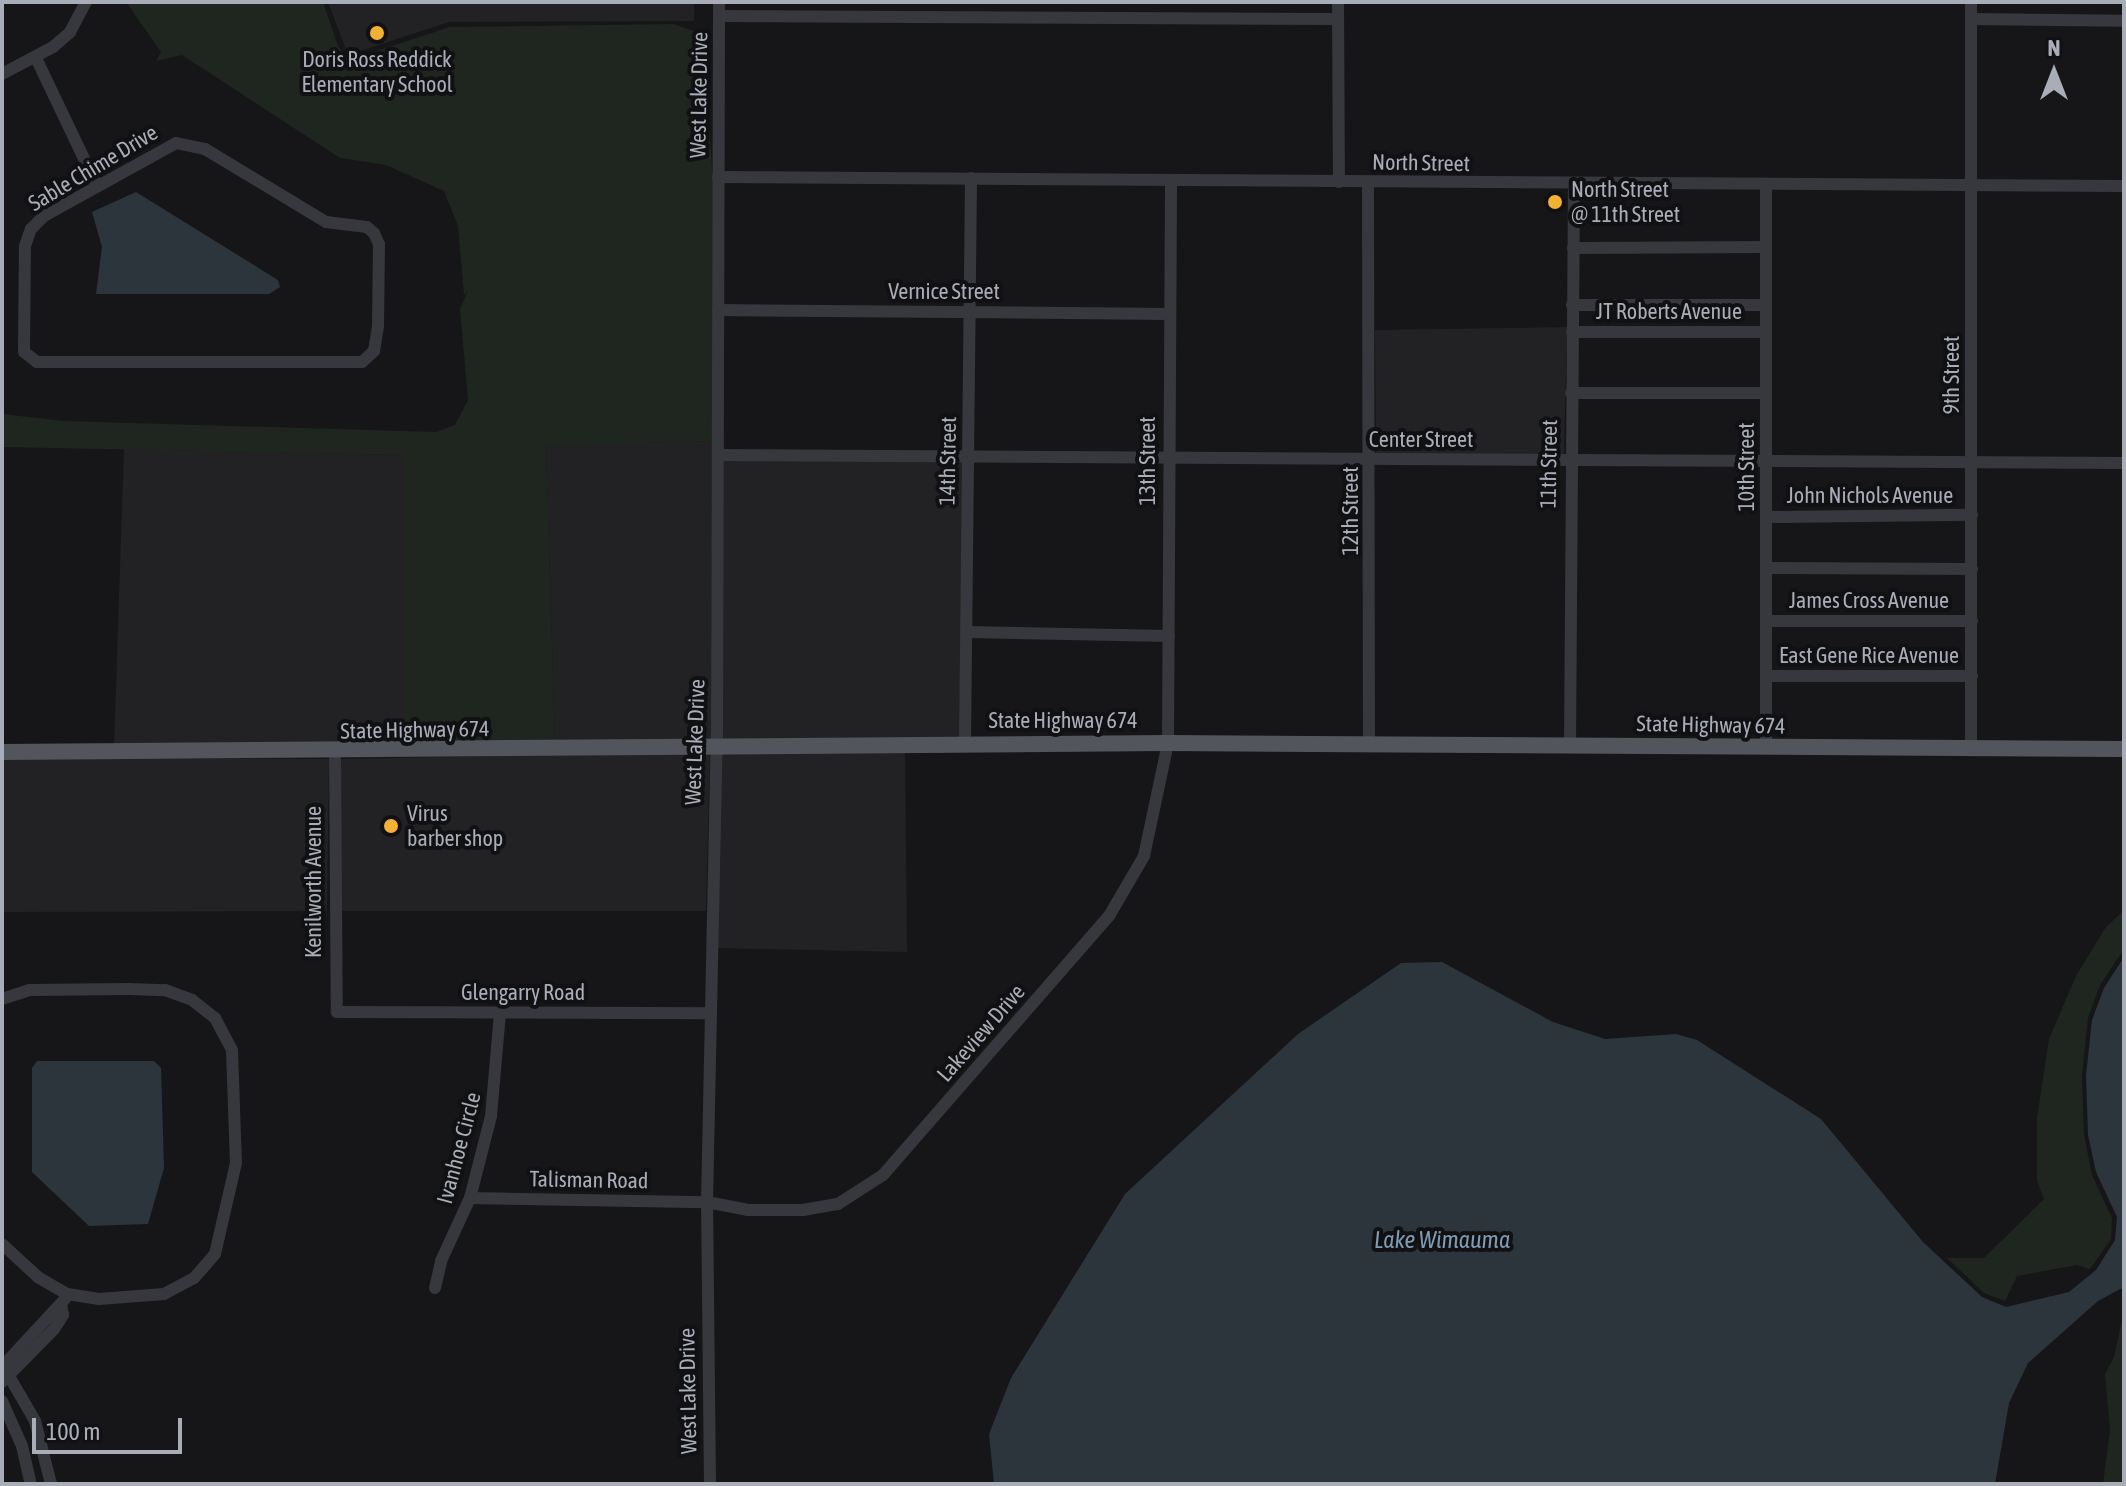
<!DOCTYPE html>
<html>
<head>
<meta charset="utf-8">
<style>
	body { margin:0 }
	#map { position:relative; width:2126px; height:1486px; overflow:hidden; background:#161618; font-family:"Asap Condensed",sans-serif }
	div>[style] { position:absolute }
	[style*='--x'] { left:calc(var(--x)*1px); top:calc(var(--y)*1px); width:calc(var(--w)*1px); rotate:calc(var(--a)*1deg) }
	.built>* { inset:0; background:#222225 }
	.green>* { inset:0; background:#1e261f }
	.water>* { inset:0; background:#2c353c }
	.minor>* { height:12px; margin:-6px; padding:0 6px; transform-origin:6px; border-radius:6px; background:#37383d }
	.major>* { height:16px; margin:-8px; padding:0 8px; transform-origin:8px; border-radius:8px; background:#53555c }
	.dots>* { width:22px; height:22px; translate:-50% -50%; box-sizing:border-box; border:4px solid #111113; border-radius:50% }
	span { translate:-50% -50%; white-space:nowrap; text-align:center; line-height:1.15; -webkit-text-stroke:8px #111113; paint-order:stroke }
	.poi-label { font-size:22px; color:#a8adb8 }
	.left { translate:0 -50%; text-align:left }
	.street-label { font-size:22px; color:#a8adb8 }
	.water-label { font-size:24px; color:#7f9bb3; font-style:italic }
	.frame { position:absolute; inset:0; border:4px solid #a8adb8; pointer-events:none }
	.north { position:absolute; left:2014px; top:32px; width:80px; height:80px; -webkit-text-stroke:6px #111113; paint-order:stroke; rotate:0deg; font-size:22px; font-weight:700; line-height:32px; text-align:center; color:#a8adb8 }
	.north::after { content:''; display:block; margin:auto; width:28px; height:36px; background:#a8adb8; clip-path:polygon(50% 0,100% 100%,50% 72%,0 100%) }
	.scale { position:absolute; left:32px; top:1418px; width:150px; height:36px; box-sizing:border-box; border:4px solid #a8adb8; border-top:0; padding-left:10px; font-size:24px; line-height:28px; white-space:nowrap; color:#a8adb8; -webkit-text-stroke:6px #111113; paint-order:stroke }
</style>
</head>
<body>
<div id="map">
	<div class="built">
		<div style="clip-path:polygon(328px 2px,694px 2px,694px 21px,449px 22px,348px 55px)"></div>
		<div style="clip-path:polygon(1567px 327px,1564px 455px,1376px 454px,1375px 330px)"></div>
		<div style="clip-path:polygon(712px 441px,711px 741px,555px 745px,546px 445px)"></div>
		<div style="clip-path:polygon(124px 449px,405px 455px,405px 746px,114px 746px)"></div>
		<div style="clip-path:polygon(723px 461px,963px 461px,960px 737px,722px 740px)"></div>
		<div style="clip-path:polygon(905px 750px,907px 952px,717px 948px,721px 752px)"></div>
		<div style="clip-path:polygon(710px 752px,706px 911px,338px 911px,340px 759px)"></div>
		<div style="clip-path:polygon(2px 758px,329px 759px,327px 911px,2px 912px)"></div>
	</div>
	<div class="green">
		<div style="clip-path:polygon(126px 2px,323px 2px,338px 46px,349px 60px,450px 27px,673px 24px,703px 34px,713px 182px,712px 441px,546px 446px,555px 745px,405px 746px,405px 455px,2px 447px,2px 414px,64px 421px,436px 432px,455px 425px,468px 400px,460px 309px,468px 291px,464px 295px,458px 226px,444px 191px,386px 165px,340px 158px,182px 55px,156px 61px,161px 52px)"></div>
		<div style="clip-path:polygon(2124px 910px,2124px 949px,2100px 985px,2088px 1018px,2082px 1075px,2084px 1135px,2092px 1175px,2112px 1218px,2111px 1239px,2090px 1269px,2077px 1265px,2017px 1276px,2005px 1301px,1984px 1293px,1947px 1258px,1984px 1258px,2044px 1199px,2037px 1181px,2037px 1118px,2049px 1039px,2076px 976px,2106px 927px)"></div>
		<div style="clip-path:polygon(2124px 1312px,2124px 1484px,2103px 1484px,2110px 1430px,2105px 1374px,2114px 1357px)"></div>
	</div>
	<div class="water">
		<div style="clip-path:polygon(136px 192px,278px 280px,280px 287px,269px 294px,96px 294px,102px 247px,92px 212px)"></div>
		<div style="clip-path:polygon(2124px 957px,2124px 1287px,2098px 1301px,2028px 1363px,2009px 1403px,1995px 1484px,994px 1484px,989px 1434px,1011px 1378px,1125px 1194px,1298px 1034px,1401px 963px,1442px 962px,1553px 1022px,1605px 1039px,1676px 1034px,1697px 1040px,1821px 1119px,1923px 1242px,1982px 1297px,2006px 1307px,2069px 1292px,2096px 1270px,2115px 1240px,2117px 1217px,2096px 1172px,2088px 1135px,2086px 1075px,2092px 1020px,2104px 988px)"></div>
		<div style="clip-path:polygon(37px 1061px,154px 1061px,161px 1068px,164px 1168px,148px 1224px,89px 1226px,32px 1172px,32px 1068px)"></div>
	</div>
	<div class="minor">
		<div style="--x:1338;--y:2;--w:180;--a:89.7"></div>
		<div style="--x:1971;--y:2;--w:746;--a:90"></div>
		<div style="--x:719;--y:16;--w:619;--a:0.28"></div>
		<div style="--x:1971;--y:19;--w:153;--a:0.7"></div>
		<div style="--x:36;--y:58;--w:142;--a:64.5"></div>
		<div style="--x:2;--y:74;--w:58;--a:-27.9"></div>
		<div style="--x:53;--y:47;--w:23;--a:-41"></div>
		<div style="--x:70;--y:32;--w:34;--a:-62"></div>
		<div style="--x:176;--y:143;--w:30;--a:12"></div>
		<div style="--x:205;--y:149;--w:141;--a:31.1"></div>
		<div style="--x:326;--y:222;--w:41;--a:7"></div>
		<div style="--x:367;--y:227;--w:9;--a:41"></div>
		<div style="--x:374;--y:233;--w:12;--a:66"></div>
		<div style="--x:379;--y:244;--w:82;--a:90.7"></div>
		<div style="--x:378;--y:326;--w:25;--a:99"></div>
		<div style="--x:374;--y:351;--w:16;--a:137"></div>
		<div style="--x:362;--y:362;--w:325;--a:180"></div>
		<div style="--x:37;--y:362;--w:16;--a:-142"></div>
		<div style="--x:24;--y:352;--w:106;--a:-89.5"></div>
		<div style="--x:25;--y:246;--w:18;--a:-71"></div>
		<div style="--x:31;--y:229;--w:18;--a:-45"></div>
		<div style="--x:44;--y:216;--w:151;--a:-28.9"></div>
		<div style="--x:718;--y:177;--w:1406;--a:0.37"></div>
		<div style="--x:1368;--y:182;--w:562;--a:89.9"></div>
		<div style="--x:1573;--y:248;--w:193;--a:-0.3"></div>
		<div style="--x:1572;--y:305;--w:194;--a:0"></div>
		<div style="--x:718;--y:310;--w:452;--a:0.5"></div>
		<div style="--x:1572;--y:332;--w:194;--a:0"></div>
		<div style="--x:1571;--y:393;--w:195;--a:0"></div>
		<div style="--x:718;--y:455;--w:1406;--a:0.33"></div>
		<div style="--x:1768;--y:517;--w:204;--a:-0.6"></div>
		<div style="--x:1767;--y:568;--w:205;--a:0.3"></div>
		<div style="--x:1767;--y:621;--w:205;--a:0"></div>
		<div style="--x:966;--y:632;--w:203;--a:1.1"></div>
		<div style="--x:1766;--y:676;--w:206;--a:0"></div>
		<div style="--x:965;--y:743;--w:565;--a:-89.39"></div>
		<div style="--x:1570;--y:745;--w:561;--a:-89.59"></div>
		<div style="--x:1766;--y:748;--w:562;--a:-90"></div>
		<div style="--x:335;--y:753;--w:259;--a:89.6"></div>
		<div style="--x:337;--y:1012;--w:372;--a:0.2"></div>
		<div style="--x:2;--y:999;--w:29;--a:-18"></div>
		<div style="--x:30;--y:990;--w:98;--a:-0.6"></div>
		<div style="--x:128;--y:989;--w:37;--a:2"></div>
		<div style="--x:165;--y:990;--w:29;--a:20"></div>
		<div style="--x:192;--y:1000;--w:29;--a:38"></div>
		<div style="--x:215;--y:1018;--w:36;--a:62"></div>
		<div style="--x:232;--y:1050;--w:113;--a:88"></div>
		<div style="--x:236;--y:1163;--w:93;--a:103"></div>
		<div style="--x:215;--y:1254;--w:32;--a:131"></div>
		<div style="--x:194;--y:1278;--w:34;--a:152"></div>
		<div style="--x:164;--y:1294;--w:65;--a:175.6"></div>
		<div style="--x:99;--y:1299;--w:32;--a:-171"></div>
		<div style="--x:67;--y:1294;--w:34;--a:-150"></div>
		<div style="--x:38;--y:1277;--w:49;--a:-137.5"></div>
		<div style="--x:470;--y:1198;--w:237;--a:1"></div>
		<div style="--x:707;--y:1202;--w:42;--a:11"></div>
		<div style="--x:748;--y:1210;--w:55;--a:0"></div>
		<div style="--x:803;--y:1210;--w:36;--a:-10"></div>
		<div style="--x:838;--y:1204;--w:54;--a:-32.8"></div>
		<div style="--x:883;--y:1175;--w:344;--a:-48.9"></div>
		<div style="--x:1109;--y:916;--w:69;--a:-59.7"></div>
		<div style="--x:1144;--y:856;--w:116;--a:-78"></div>
		<div style="--x:1168;--y:743;--w:563;--a:-89.69"></div>
		<div style="--x:435;--y:1288;--w:28;--a:-77"></div>
		<div style="--x:441;--y:1261;--w:69;--a:-65.3"></div>
		<div style="--x:470;--y:1198;--w:85;--a:-75.6"></div>
		<div style="--x:491;--y:1116;--w:103;--a:-85"></div>
		<div style="--x:2;--y:1364;--w:66;--a:59.9"></div>
		<div style="--x:35;--y:1421;--w:65;--a:75.7"></div>
		<div style="--x:2;--y:1367;--w:93;--a:-47.2"></div>
		<div style="--x:2;--y:1382;--w:74;--a:-45.5"></div>
		<div style="--x:54;--y:1329;--w:17;--a:-57"></div>
		<div style="--x:63;--y:1315;--w:10;--a:-101"></div>
		<div style="--x:2;--y:1401;--w:49;--a:66"></div>
		<div style="--x:22;--y:1446;--w:39;--a:77"></div>
		<div style="--x:710;--y:1484;--w:282;--a:-90.6"></div>
		<div style="--x:707;--y:1202;--w:467;--a:-88.8"></div>
		<div style="--x:717;--y:735;--w:733;--a:-89.84"></div>
	</div>
	<div class="major">
		<div style="--x:2;--y:752;--w:1166;--a:-0.44"></div>
		<div style="--x:1168;--y:743;--w:956;--a:0.36"></div>
	</div>
	<div class="dots">
		<div style="left:377px;top:33px;background:#f2b134"></div>
		<div style="left:1555px;top:202px;background:#f2b134"></div>
		<div style="left:391px;top:826px;background:#f2b134"></div>
	</div>
	<div class="poi-label">
		<span style="left:377px;top:72px">Doris Ross Reddick<br>Elementary School</span>
		<span class="left" style="left:1571px;top:202px">North Street<br>@ 11th Street</span>
		<span class="left" style="left:407px;top:826px">Virus<br>barber shop</span>
	</div>
	<div class="street-label">
		<span style="left:699px;top:95px;rotate:-89deg">West Lake Drive</span>
		<span style="left:1421px;top:163px;rotate:1deg">North Street</span>
		<span style="left:93px;top:168px;rotate:-31deg">Sable Chime Drive</span>
		<span style="left:944px;top:292px">Vernice Street</span>
		<span style="left:1669px;top:312px">JT Roberts Avenue</span>
		<span style="left:1952px;top:375px;rotate:-90deg">9th Street</span>
		<span style="left:1421px;top:440px">Center Street</span>
		<span style="left:948px;top:461px;rotate:-89deg">14th Street</span>
		<span style="left:1148px;top:461px;rotate:-90deg">13th Street</span>
		<span style="left:1549px;top:464px;rotate:-89deg">11th Street</span>
		<span style="left:1747px;top:467px;rotate:-90deg">10th Street</span>
		<span style="left:1870px;top:496px">John Nichols Avenue</span>
		<span style="left:1351px;top:511px;rotate:-90deg">12th Street</span>
		<span style="left:1869px;top:601px">James Cross Avenue</span>
		<span style="left:1869px;top:656px">East Gene Rice Avenue</span>
		<span style="left:1063px;top:721px">State Highway 674</span>
		<span style="left:1711px;top:725px;rotate:1deg">State Highway 674</span>
		<span style="left:415px;top:730px;rotate:-1deg">State Highway 674</span>
		<span style="left:695px;top:742px;rotate:-88deg">West Lake Drive</span>
		<span style="left:314px;top:882px;rotate:-90deg">Kenilworth Avenue</span>
		<span style="left:523px;top:993px">Glengarry Road</span>
		<span style="left:981px;top:1033px;rotate:-49deg">Lakeview Drive</span>
		<span style="left:459px;top:1148px;rotate:-75deg">Ivanhoe Circle</span>
		<span style="left:589px;top:1180px;rotate:1deg">Talisman Road</span>
		<span style="left:688px;top:1391px;rotate:-91deg">West Lake Drive</span>
	</div>
	<div class="water-label">
		<span style="left:1442px;top:1240px">Lake Wimauma</span>
	</div>
	<div class="frame"></div>
	<div class="north">N</div>
	<div class="scale">100 m</div>
</div>
</body>
</html>
